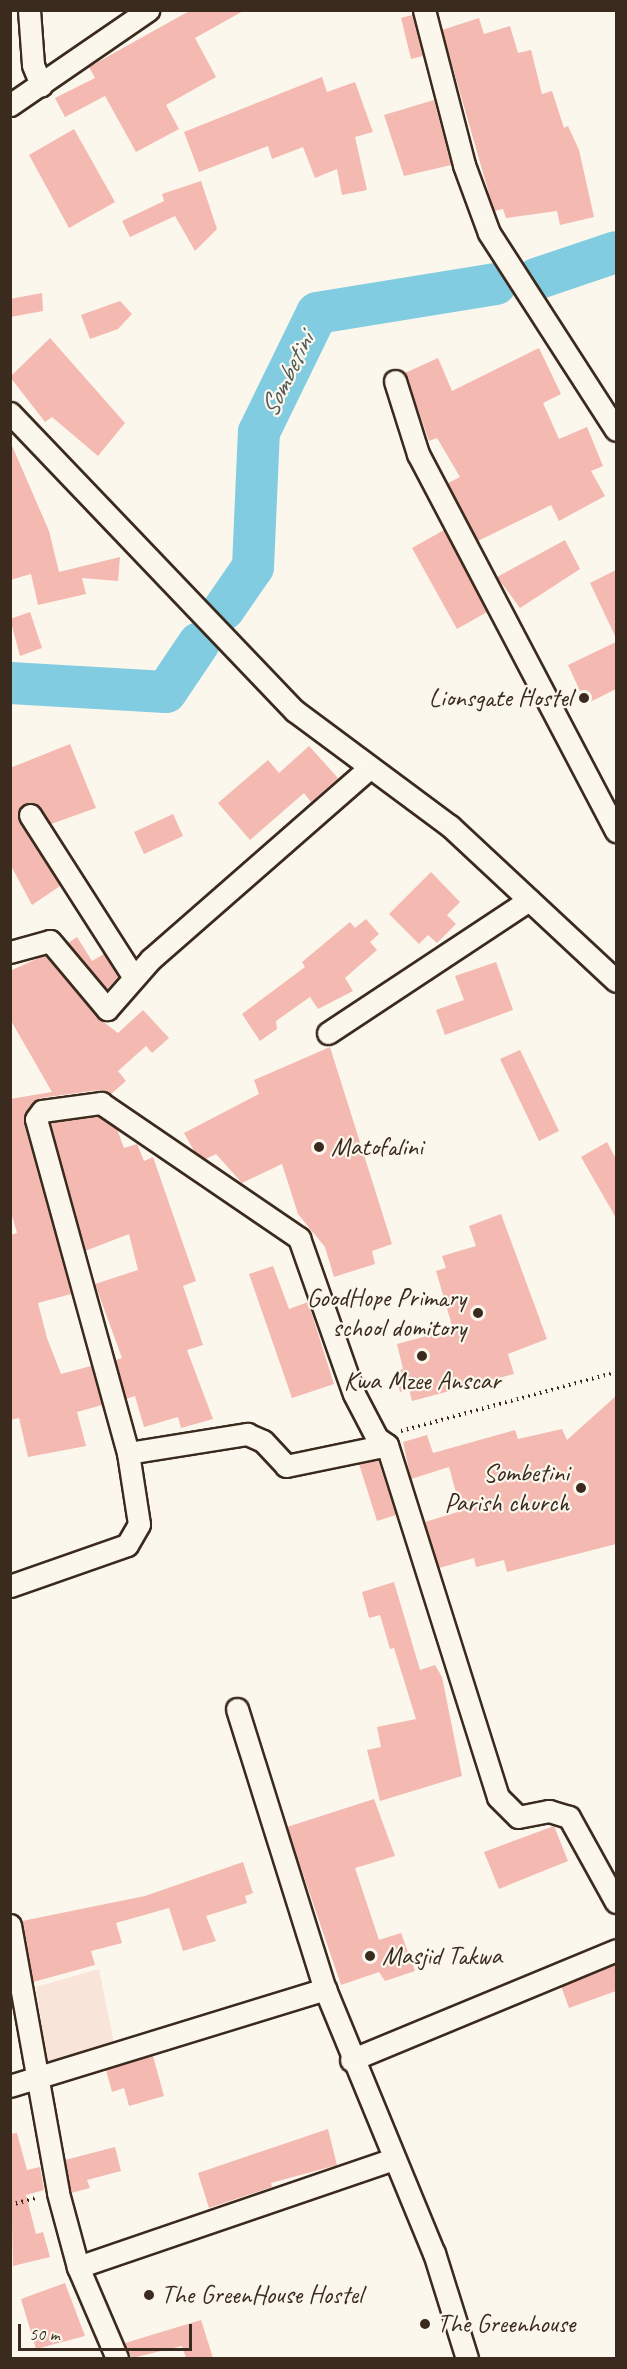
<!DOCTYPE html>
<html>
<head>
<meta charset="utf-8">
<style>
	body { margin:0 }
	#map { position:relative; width:627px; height:2369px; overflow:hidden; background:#fbf7ec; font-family:Caveat,sans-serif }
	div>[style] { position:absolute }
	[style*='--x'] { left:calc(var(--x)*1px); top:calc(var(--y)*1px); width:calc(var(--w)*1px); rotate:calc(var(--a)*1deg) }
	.built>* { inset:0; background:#f9e4da }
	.river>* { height:42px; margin:-21px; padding:0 21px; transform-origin:21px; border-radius:21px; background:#81cce1 }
	.building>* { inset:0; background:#f4b9b1 }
	.path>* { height:4px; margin-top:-2px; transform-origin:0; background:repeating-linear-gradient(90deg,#3b2a1e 0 1.5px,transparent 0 6px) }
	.roads { filter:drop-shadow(2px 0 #3b2a1e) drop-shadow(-2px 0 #3b2a1e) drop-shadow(0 2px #3b2a1e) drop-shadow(0 -2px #3b2a1e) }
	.street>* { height:21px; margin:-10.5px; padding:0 10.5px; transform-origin:10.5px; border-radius:10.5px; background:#fbf7ec }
	.dots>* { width:16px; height:16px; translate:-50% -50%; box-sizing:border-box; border:3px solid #fbf7ec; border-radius:50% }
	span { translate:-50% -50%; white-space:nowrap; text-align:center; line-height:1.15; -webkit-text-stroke:4.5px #fbf7ec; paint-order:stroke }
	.poi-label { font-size:26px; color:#3b2a1e }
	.right { translate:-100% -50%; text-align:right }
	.left { translate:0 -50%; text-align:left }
	.water-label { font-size:27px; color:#505b58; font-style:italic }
	.frame { position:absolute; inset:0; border:12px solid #3b2a1e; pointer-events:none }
	.scale { position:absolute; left:18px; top:2324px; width:174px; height:27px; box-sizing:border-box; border:3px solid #3b2a1e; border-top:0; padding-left:8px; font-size:18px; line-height:21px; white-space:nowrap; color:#3b2a1e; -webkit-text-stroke:4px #fbf7ec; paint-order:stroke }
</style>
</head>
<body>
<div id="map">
	<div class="built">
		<div style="clip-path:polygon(99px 1969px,114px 2043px,109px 2050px,47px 2063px,36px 1987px)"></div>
	</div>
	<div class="river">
		<div style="--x:536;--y:279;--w:84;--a:-18.6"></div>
		<div style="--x:224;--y:609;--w:51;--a:-55.4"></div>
		<div style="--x:253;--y:567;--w:135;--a:-87.5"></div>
		<div style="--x:259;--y:432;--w:132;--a:-64"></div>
		<div style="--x:317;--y:313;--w:181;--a:-9.2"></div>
		<div style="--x:10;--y:683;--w:156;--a:3.3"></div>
		<div style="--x:166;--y:692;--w:59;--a:-56"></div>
	</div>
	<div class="building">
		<div style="clip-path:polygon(191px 10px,245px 10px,195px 38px,216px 77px,166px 105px,179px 129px,136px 152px,105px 96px,65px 117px,55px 98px,95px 78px,89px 67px)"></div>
		<div style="clip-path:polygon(412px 15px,423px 56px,411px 59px,401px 18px)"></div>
		<div style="clip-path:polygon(479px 18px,484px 34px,510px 26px,518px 53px,531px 50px,542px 94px,552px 91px,564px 128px,568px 126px,579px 150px,594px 217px,560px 225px,557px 211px,506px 218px,503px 209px,494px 211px,442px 30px)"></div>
		<div style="clip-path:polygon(322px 77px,327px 92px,355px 82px,373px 132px,355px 137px,367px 190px,342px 195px,337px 169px,315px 178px,303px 147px,272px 159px,268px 146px,199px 172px,184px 132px)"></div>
		<div style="clip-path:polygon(434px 100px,451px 165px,404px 176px,384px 115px)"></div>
		<div style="clip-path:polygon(74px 129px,115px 202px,69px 228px,29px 155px)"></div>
		<div style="clip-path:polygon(201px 181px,217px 229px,195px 251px,175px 216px,130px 237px,122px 221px,164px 201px,162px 194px)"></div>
		<div style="clip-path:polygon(42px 293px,43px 311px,10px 317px,10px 299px)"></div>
		<div style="clip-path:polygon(120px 301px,132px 314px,118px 329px,90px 339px,81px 315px)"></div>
		<div style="clip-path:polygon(50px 338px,125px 423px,98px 456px,52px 417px,45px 422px,10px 377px)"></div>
		<div style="clip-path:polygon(539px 348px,561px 394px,543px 403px,559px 439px,587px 427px,603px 466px,591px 471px,605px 496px,559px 521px,551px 505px,478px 541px,448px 483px,460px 477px,437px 438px,429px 441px,405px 373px,438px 358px,452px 391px)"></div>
		<div style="clip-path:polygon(10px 441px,49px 531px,59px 572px,120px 557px,118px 581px,82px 578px,86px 594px,38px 605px,31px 574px,10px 580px)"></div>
		<div style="clip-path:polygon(444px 530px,487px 612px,457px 629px,412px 548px)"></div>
		<div style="clip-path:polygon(565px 540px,580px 569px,520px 608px,497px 577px)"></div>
		<div style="clip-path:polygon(616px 570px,616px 638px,590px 583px)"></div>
		<div style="clip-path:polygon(30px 612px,42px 648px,20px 656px,10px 619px)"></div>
		<div style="clip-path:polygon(616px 642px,616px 689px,586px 704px,568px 665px)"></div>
		<div style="clip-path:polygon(70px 744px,96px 808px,51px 824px,35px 803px,19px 809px,19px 822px,60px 886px,32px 905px,10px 864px,10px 768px)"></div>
		<div style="clip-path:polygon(309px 746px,338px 778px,311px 802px,304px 793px,250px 840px,218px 803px,268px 760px,279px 773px)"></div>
		<div style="clip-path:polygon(173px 814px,183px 836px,144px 854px,134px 832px)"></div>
		<div style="clip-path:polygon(431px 872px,460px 902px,447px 915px,456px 924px,437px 943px,428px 935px,419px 944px,389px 914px)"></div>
		<div style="clip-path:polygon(366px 919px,379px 934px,370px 942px,377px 950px,345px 978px,353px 991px,318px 1009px,310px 997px,276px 1021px,277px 1029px,260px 1041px,242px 1014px,305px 967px,302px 962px,350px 922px,355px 928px)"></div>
		<div style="clip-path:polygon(77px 937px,92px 961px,104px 954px,118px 977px,107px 989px,68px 943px)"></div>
		<div style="clip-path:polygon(45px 955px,97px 1017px,118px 1033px,143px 1010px,169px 1038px,152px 1053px,146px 1046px,118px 1071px,126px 1081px,111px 1094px,99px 1090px,40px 1098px,24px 1116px,71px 1294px,38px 1303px,47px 1338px,61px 1374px,91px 1366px,102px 1405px,77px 1412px,86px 1446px,28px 1457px,19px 1418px,10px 1420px,10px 1235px,17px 1233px,10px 1209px,10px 1099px,52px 1092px,10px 1019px,10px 971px)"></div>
		<div style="clip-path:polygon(496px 962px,513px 1010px,445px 1035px,436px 1010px,464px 1000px,455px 976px)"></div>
		<div style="clip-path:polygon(330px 1047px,392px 1244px,372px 1251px,375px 1264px,334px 1277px,325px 1247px,298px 1214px,282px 1164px,242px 1183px,216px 1154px,206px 1159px,194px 1151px,184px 1133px,259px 1094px,254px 1080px)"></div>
		<div style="clip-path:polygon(520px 1050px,559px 1131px,539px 1141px,500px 1059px)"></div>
		<div style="clip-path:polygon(98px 1116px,117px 1129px,124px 1148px,137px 1144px,144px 1161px,153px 1157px,196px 1281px,183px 1286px,203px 1345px,187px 1350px,213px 1419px,181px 1428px,178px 1417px,144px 1427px,135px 1396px,126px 1399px,116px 1360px,122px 1358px,95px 1284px,138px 1270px,129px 1234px,85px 1251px,50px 1123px)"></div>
		<div style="clip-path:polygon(607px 1142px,616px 1159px,616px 1218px,581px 1157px)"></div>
		<div style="clip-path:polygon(501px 1214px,547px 1339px,508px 1354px,514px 1374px,412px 1401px,409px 1389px,400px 1392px,395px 1372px,403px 1369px,397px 1344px,453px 1329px,436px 1271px,446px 1268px,442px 1256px,476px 1246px,469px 1226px)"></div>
		<div style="clip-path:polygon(273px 1266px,289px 1309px,308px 1302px,334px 1384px,292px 1398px,249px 1274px)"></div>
		<div style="clip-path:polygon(616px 1396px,616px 1544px,507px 1572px,504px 1560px,476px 1567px,474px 1558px,439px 1568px,425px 1522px,461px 1511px,449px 1467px,411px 1479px,403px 1442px,427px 1435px,433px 1453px,515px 1430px,518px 1439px,562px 1429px,567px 1440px)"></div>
		<div style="clip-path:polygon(378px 1460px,396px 1515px,377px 1521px,359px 1464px)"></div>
		<div style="clip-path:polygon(394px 1582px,420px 1670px,435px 1665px,442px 1677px,462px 1776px,380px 1801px,367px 1750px,381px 1747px,377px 1727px,416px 1719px,394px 1648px,390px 1649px,380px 1615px,369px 1618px,362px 1592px)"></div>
		<div style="clip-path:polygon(374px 1799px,395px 1856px,355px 1868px,379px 1940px,401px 1933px,415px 1971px,385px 1981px,379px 1972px,341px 1985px,287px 1827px)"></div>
		<div style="clip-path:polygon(554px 1826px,568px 1861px,499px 1889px,484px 1852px)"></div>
		<div style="clip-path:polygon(243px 1862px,253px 1893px,245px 1896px,247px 1903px,206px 1916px,216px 1941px,183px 1951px,169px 1908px,116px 1923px,122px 1943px,91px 1951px,95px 1965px,33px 1982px,22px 1921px,145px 1896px)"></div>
		<div style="clip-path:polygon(616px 1964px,616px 1991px,569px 2008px,561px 1986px)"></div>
		<div style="clip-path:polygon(153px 2056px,164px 2096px,129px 2106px,124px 2088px,112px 2092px,106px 2070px)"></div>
		<div style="clip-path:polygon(328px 2129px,337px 2165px,271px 2183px,272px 2187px,209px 2208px,198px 2173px)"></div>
		<div style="clip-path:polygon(17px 2133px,27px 2170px,40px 2167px,44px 2190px,26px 2195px,36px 2234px,43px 2232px,50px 2257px,13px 2266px,10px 2134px)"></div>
		<div style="clip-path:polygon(115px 2147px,121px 2171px,87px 2180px,90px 2188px,71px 2193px,65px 2160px)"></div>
		<div style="clip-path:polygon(65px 2283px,85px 2336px,36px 2349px,21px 2299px)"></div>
		<div style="clip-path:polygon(201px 2320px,213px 2358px,186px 2358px,182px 2346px,132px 2358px,125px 2343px)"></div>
	</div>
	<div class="path">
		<div style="--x:401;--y:1431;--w:223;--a:-15.3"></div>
		<div style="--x:10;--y:2205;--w:28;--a:-15"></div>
	</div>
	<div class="roads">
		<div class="street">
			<div style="--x:29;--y:10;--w:55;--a:85.8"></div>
			<div style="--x:33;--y:65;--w:22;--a:68"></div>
			<div style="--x:424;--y:10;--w:160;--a:75.5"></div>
			<div style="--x:464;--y:165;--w:72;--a:69.8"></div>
			<div style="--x:489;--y:233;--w:234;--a:57.2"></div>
			<div style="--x:10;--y:105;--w:168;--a:-34.5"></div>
			<div style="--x:395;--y:381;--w:77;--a:72.5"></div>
			<div style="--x:418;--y:454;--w:426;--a:62.3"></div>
			<div style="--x:10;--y:413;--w:412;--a:46.3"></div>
			<div style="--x:295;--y:711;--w:193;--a:36.6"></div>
			<div style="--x:450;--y:826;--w:227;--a:43"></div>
			<div style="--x:30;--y:815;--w:191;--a:57.4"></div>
			<div style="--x:10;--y:952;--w:41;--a:-15.4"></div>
			<div style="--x:50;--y:941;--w:89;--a:50"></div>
			<div style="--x:107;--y:1009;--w:67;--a:-48.7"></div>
			<div style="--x:151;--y:959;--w:287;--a:-41.2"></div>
			<div style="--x:328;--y:1033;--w:241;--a:-33.5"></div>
			<div style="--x:128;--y:1453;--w:121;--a:-9.1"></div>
			<div style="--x:247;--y:1434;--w:17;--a:24"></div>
			<div style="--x:263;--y:1441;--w:34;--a:47"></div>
			<div style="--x:286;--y:1466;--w:103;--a:-11.7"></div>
			<div style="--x:10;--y:1586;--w:124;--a:-19.3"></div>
			<div style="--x:127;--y:1545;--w:24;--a:-60"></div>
			<div style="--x:139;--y:1524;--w:72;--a:-98.8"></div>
			<div style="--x:128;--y:1453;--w:346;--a:-105.4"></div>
			<div style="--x:36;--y:1119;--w:10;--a:-53"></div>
			<div style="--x:42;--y:1111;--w:60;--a:-7.7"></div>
			<div style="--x:101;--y:1103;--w:240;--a:34.3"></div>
			<div style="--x:299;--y:1238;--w:165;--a:70.6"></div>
			<div style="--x:354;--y:1394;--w:50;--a:62.4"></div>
			<div style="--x:377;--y:1438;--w:12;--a:35"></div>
			<div style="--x:387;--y:1445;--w:369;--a:72.5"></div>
			<div style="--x:498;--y:1797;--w:28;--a:45"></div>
			<div style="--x:518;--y:1817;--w:32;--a:-11"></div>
			<div style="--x:549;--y:1811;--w:21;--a:17"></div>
			<div style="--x:569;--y:1817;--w:97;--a:61.1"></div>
			<div style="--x:237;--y:1709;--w:294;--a:72.6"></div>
			<div style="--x:325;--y:1989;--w:286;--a:67.6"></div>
			<div style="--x:434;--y:2253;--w:110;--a:72.6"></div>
			<div style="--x:10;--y:1925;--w:272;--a:79.8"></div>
			<div style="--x:58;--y:2193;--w:77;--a:74.9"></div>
			<div style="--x:78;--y:2267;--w:99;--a:66.8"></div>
			<div style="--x:351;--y:2060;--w:287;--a:-22.5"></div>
			<div style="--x:10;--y:2086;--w:330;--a:-17.1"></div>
			<div style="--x:78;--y:2267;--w:333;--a:-18.9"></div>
		</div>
	</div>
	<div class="dots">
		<div style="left:584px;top:698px;background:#3b2a1e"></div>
		<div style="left:319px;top:1147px;background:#3b2a1e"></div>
		<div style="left:478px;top:1313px;background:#3b2a1e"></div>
		<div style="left:422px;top:1356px;background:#3b2a1e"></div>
		<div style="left:581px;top:1488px;background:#3b2a1e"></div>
		<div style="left:370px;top:1956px;background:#3b2a1e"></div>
		<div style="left:149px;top:2295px;background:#3b2a1e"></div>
		<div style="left:425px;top:2324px;background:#3b2a1e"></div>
	</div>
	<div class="poi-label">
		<span class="right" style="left:572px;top:698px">Lionsgate Hostel</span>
		<span class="left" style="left:331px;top:1147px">Matofalini</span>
		<span class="right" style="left:466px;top:1313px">GoodHope Primary<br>school domitory</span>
		<span style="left:422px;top:1381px">Kwa Mzee Anscar</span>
		<span class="right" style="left:569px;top:1488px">Sombetini<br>Parish church</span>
		<span class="left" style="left:382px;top:1956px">Masjid Takwa</span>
		<span class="left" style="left:161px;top:2295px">The GreenHouse Hostel</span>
		<span class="left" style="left:437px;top:2324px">The Greenhouse</span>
	</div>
	<div class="water-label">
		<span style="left:287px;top:375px;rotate:-64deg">Sombetini</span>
	</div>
	<div class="frame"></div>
	<div class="scale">50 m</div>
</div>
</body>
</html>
